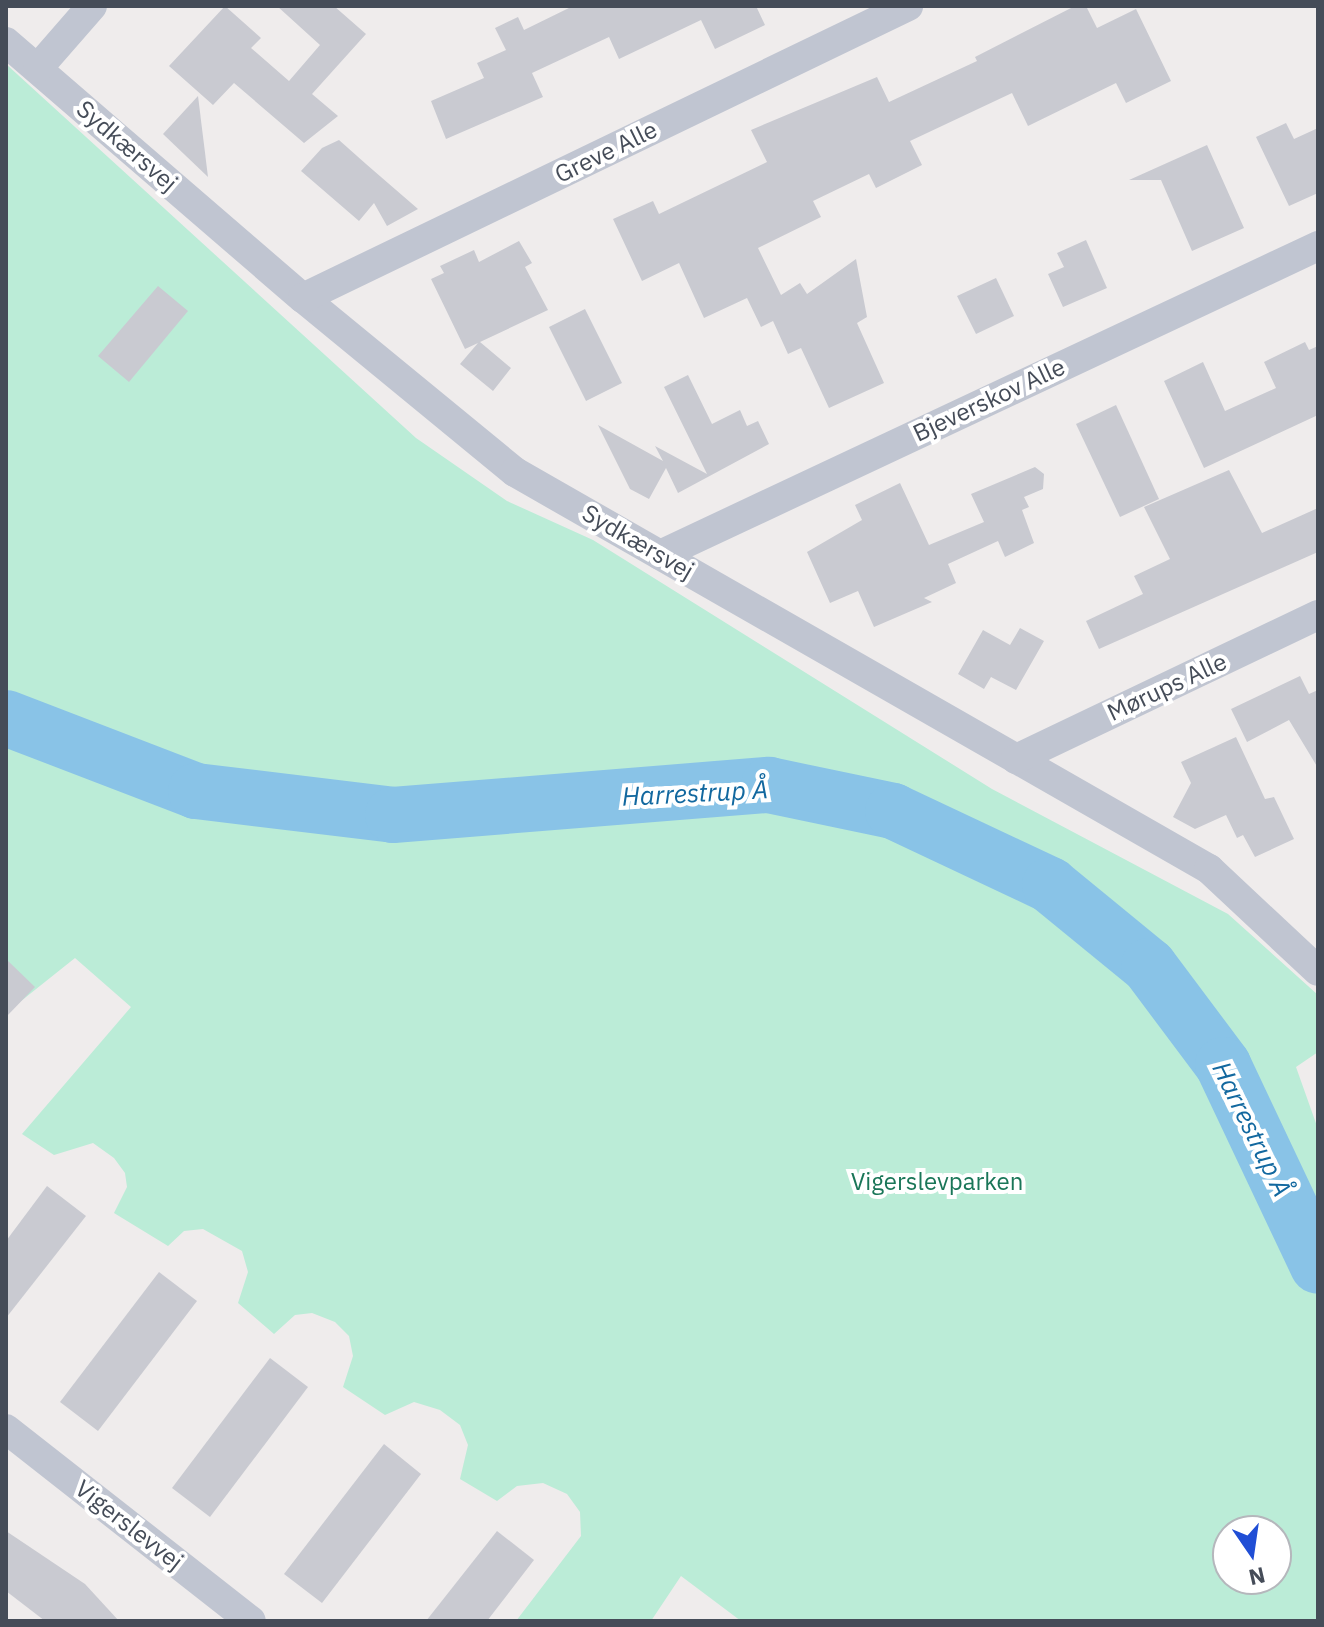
<!DOCTYPE html>
<html>
<head>
<meta charset="utf-8">
<style>
	body { margin:0 }
	#map { position:relative; width:1324px; height:1627px; overflow:hidden; background:#efecec; font-family:"IBM Plex Sans",sans-serif }
	div>[style] { position:absolute }
	[style*='--x'] { left:calc(var(--x)*1px); top:calc(var(--y)*1px); width:calc(var(--w)*1px); rotate:calc(var(--a)*1deg) }
	.green>* { inset:0; background:#bbecd7 }
	.river>* { height:56px; margin:-28px; padding:0 28px; transform-origin:28px; border-radius:28px; background:#89c3e7 }
	.building>* { inset:0; background:#c9cad1 }
	.minor>* { height:30px; margin:-15px; padding:0 15px; transform-origin:15px; border-radius:15px; background:#c0c5d1 }
	span { translate:-50% -50%; white-space:nowrap; text-align:center; line-height:1.15; -webkit-text-stroke:8px #fff; paint-order:stroke }
	.street-label { font-size:24px; color:#454c58 }
	.park-label { font-size:24px; color:#1a7658 }
	.water-label { font-size:26px; color:#12689f; font-style:italic }
	.frame { position:absolute; inset:0; border:8px solid #454c58; pointer-events:none }
	.north { position:absolute; left:1212px; top:1515px; width:80px; height:80px; box-sizing:border-box; background:#fff; border:2px solid #b5b7bc; border-radius:50%; rotate:167deg; font-size:22px; font-weight:700; line-height:32px; text-align:center; color:#454c58 }
	.north::after { content:''; display:block; margin:auto; width:28px; height:36px; background:#204ed5; clip-path:polygon(50% 0,100% 100%,50% 72%,0 100%) }
</style>
</head>
<body>
<div id="map">
	<div class="green">
		<div style="clip-path:polygon(evenodd,6px 64px,416px 438px,507px 501px,593px 540px,992px 789px,1228px 914px,1318px 995px,1318px 1052px,1296px 1067px,1318px 1129px,1318px 1621px,741px 1621px,681px 1576px,651px 1621px,516px 1621px,581px 1536px,580px 1512px,567px 1494px,543px 1483px,517px 1486px,497px 1501px,460px 1479px,468px 1445px,460px 1425px,440px 1410px,414px 1402px,385px 1415px,343px 1387px,353px 1356px,349px 1336px,335px 1322px,312px 1313px,295px 1315px,274px 1334px,238px 1303px,248px 1272px,242px 1251px,203px 1229px,184px 1231px,168px 1246px,114px 1213px,127px 1187px,125px 1173px,114px 1158px,93px 1143px,54px 1155px,22px 1134px,131px 1007px,75px 958px,6px 1013px,6px 64px,1228px 1531px,1276px 1531px,1276px 1579px,1228px 1579px,1228px 1531px)"></div>
	</div>
	<div class="river">
		<div style="--x:6;--y:718;--w:204;--a:21"></div>
		<div style="--x:196;--y:791;--w:198;--a:6.9"></div>
		<div style="--x:393;--y:815;--w:377;--a:-4.6"></div>
		<div style="--x:769;--y:785;--w:127;--a:11.8"></div>
		<div style="--x:893;--y:811;--w:174;--a:25.2"></div>
		<div style="--x:1050;--y:885;--w:128;--a:39.3"></div>
		<div style="--x:1149;--y:966;--w:124;--a:53.2"></div>
		<div style="--x:1223;--y:1065;--w:222;--a:64.7"></div>
	</div>
	<div class="building">
		<div style="clip-path:polygon(225px 6px,261px 38px,251px 48px,289px 81px,320px 45px,277px 6px,334px 6px,366px 34px,312px 94px,338px 116px,304px 143px,234px 83px,213px 105px,169px 66px)"></div>
		<div style="clip-path:polygon(573px 6px,756px 6px,765px 25px,715px 49px,701px 20px,619px 59px,609px 37px,532px 73px,543px 97px,446px 139px,431px 101px,484px 78px,477px 63px,506px 50px,495px 28px,518px 17px,524px 30px)"></div>
		<div style="clip-path:polygon(1075px 6px,1086px 6px,1097px 28px,1136px 9px,1171px 81px,1126px 103px,1116px 83px,1028px 126px,1012px 93px,910px 141px,922px 165px,876px 188px,869px 174px,813px 201px,821px 217px,758px 248px,781px 295px,800px 283px,807px 294px,856px 259px,867px 317px,857px 323px,884px 383px,829px 408px,801px 348px,788px 354px,773px 321px,761px 327px,747px 298px,704px 318px,679px 263px,642px 281px,613px 219px,653px 201px,659px 214px,767px 162px,751px 130px,877px 77px,889px 102px,977px 61px,975px 57px)"></div>
		<div style="clip-path:polygon(198px 96px,208px 177px,163px 134px)"></div>
		<div style="clip-path:polygon(1286px 123px,1294px 139px,1318px 128px,1318px 193px,1289px 206px,1256px 137px)"></div>
		<div style="clip-path:polygon(339px 140px,366px 164px,418px 209px,387px 226px,374px 203px,359px 221px,301px 171px,322px 148px)"></div>
		<div style="clip-path:polygon(1207px 145px,1244px 228px,1192px 251px,1161px 180px,1129px 180px)"></div>
		<div style="clip-path:polygon(1086px 240px,1107px 288px,1063px 307px,1048px 274px,1064px 267px,1057px 253px)"></div>
		<div style="clip-path:polygon(519px 241px,532px 263px,525px 267px,548px 310px,480px 342px,511px 368px,493px 391px,460px 364px,478px 343px,465px 349px,431px 279px,444px 273px,440px 266px,474px 250px,479px 262px)"></div>
		<div style="clip-path:polygon(996px 278px,1014px 316px,976px 334px,957px 296px)"></div>
		<div style="clip-path:polygon(158px 286px,188px 311px,129px 382px,98px 356px)"></div>
		<div style="clip-path:polygon(585px 309px,622px 383px,586px 401px,549px 327px)"></div>
		<div style="clip-path:polygon(1305px 342px,1309px 350px,1318px 346px,1318px 415px,1204px 468px,1164px 381px,1203px 362px,1225px 411px,1276px 388px,1264px 362px)"></div>
		<div style="clip-path:polygon(688px 375px,712px 424px,740px 410px,747px 426px,758px 421px,769px 444px,678px 493px,666px 468px,649px 499px,630px 489px,598px 425px,663px 461px,655px 446px,707px 474px,664px 387px)"></div>
		<div style="clip-path:polygon(1116px 405px,1159px 499px,1120px 517px,1076px 424px)"></div>
		<div style="clip-path:polygon(1035px 467px,1044px 474px,1043px 489px,1024px 497px,1029px 507px,1022px 510px,1034px 543px,1005px 557px,998px 541px,948px 564px,956px 583px,924px 598px,932px 602px,874px 627px,858px 591px,830px 603px,807px 552px,862px 520px,855px 505px,900px 483px,929px 545px,984px 522px,971px 494px)"></div>
		<div style="clip-path:polygon(1229px 470px,1262px 533px,1318px 508px,1318px 552px,1099px 649px,1086px 621px,1143px 594px,1134px 576px,1170px 559px,1144px 507px)"></div>
		<div style="clip-path:polygon(1020px 628px,1044px 641px,1016px 690px,991px 677px,984px 689px,958px 674px,983px 630px,1010px 645px)"></div>
		<div style="clip-path:polygon(1300px 676px,1309px 694px,1318px 690px,1318px 768px,1289px 720px,1247px 742px,1231px 709px)"></div>
		<div style="clip-path:polygon(1236px 737px,1265px 799px,1274px 797px,1294px 839px,1255px 857px,1243px 835px,1237px 838px,1226px 815px,1195px 829px,1173px 817px,1191px 783px,1181px 762px)"></div>
		<div style="clip-path:polygon(6px 959px,35px 987px,6px 1017px)"></div>
		<div style="clip-path:polygon(47px 1186px,86px 1216px,6px 1318px,6px 1241px)"></div>
		<div style="clip-path:polygon(159px 1272px,197px 1301px,98px 1431px,60px 1402px)"></div>
		<div style="clip-path:polygon(270px 1358px,308px 1387px,210px 1517px,172px 1488px)"></div>
		<div style="clip-path:polygon(384px 1444px,421px 1474px,322px 1603px,284px 1574px)"></div>
		<div style="clip-path:polygon(6px 1531px,85px 1584px,119px 1621px,45px 1621px,6px 1591px)"></div>
		<div style="clip-path:polygon(497px 1531px,534px 1560px,487px 1621px,426px 1621px)"></div>
	</div>
	<div class="minor">
		<div style="--x:6;--y:42;--w:392;--a:40.8"></div>
		<div style="--x:303;--y:298;--w:274;--a:39.4"></div>
		<div style="--x:515;--y:472;--w:800;--a:29.77"></div>
		<div style="--x:1209;--y:869;--w:149;--a:43.1"></div>
		<div style="--x:38;--y:68;--w:82;--a:-48.9"></div>
		<div style="--x:303;--y:298;--w:672;--a:-25.76"></div>
		<div style="--x:660;--y:555;--w:727;--a:-25.15"></div>
		<div style="--x:1016;--y:759;--w:335;--a:-25.5"></div>
		<div style="--x:6;--y:1429;--w:311;--a:38.1"></div>
	</div>
	<div class="street-label">
		<span style="left:127px;top:146px;rotate:41deg">Sydkærsvej</span>
		<span style="left:606px;top:152px;rotate:-26deg">Greve Alle</span>
		<span style="left:989px;top:400px;rotate:-25deg">Bjeverskov Alle</span>
		<span style="left:638px;top:542px;rotate:30deg">Sydkærsvej</span>
		<span style="left:1167px;top:687px;rotate:-25deg">Mørups Alle</span>
		<span style="left:129px;top:1525px;rotate:38deg">Vigerslevvej</span>
	</div>
	<div class="park-label">
		<span style="left:937px;top:1182px">Vigerslevparken</span>
	</div>
	<div class="water-label">
		<span style="left:695px;top:793px;rotate:-3deg">Harrestrup Å</span>
		<span style="left:1252px;top:1129px;rotate:64deg">Harrestrup Å</span>
	</div>
	<div class="frame"></div>
	<div class="north">N</div>
</div>
</body>
</html>
